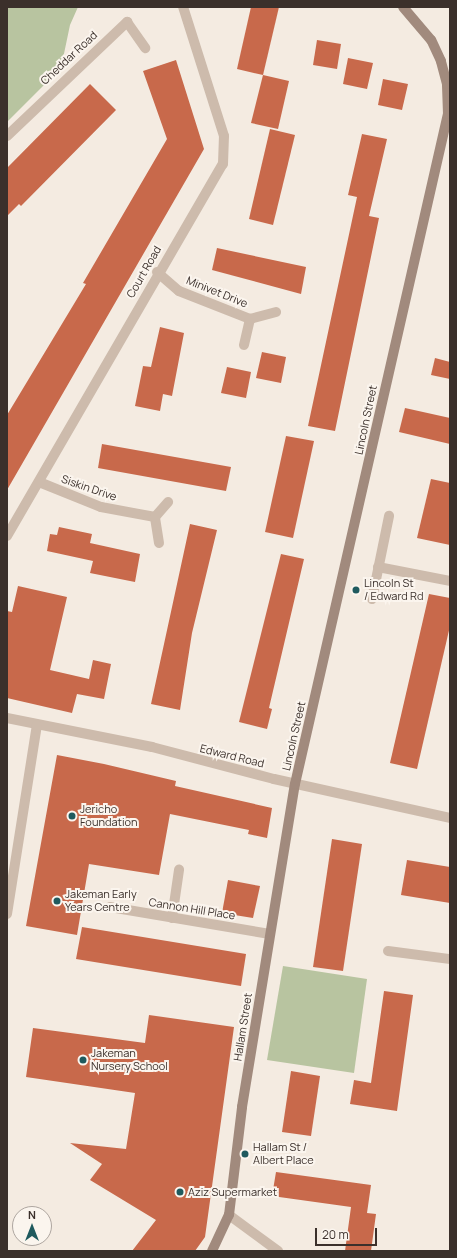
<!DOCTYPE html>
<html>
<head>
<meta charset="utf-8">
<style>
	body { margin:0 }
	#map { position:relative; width:457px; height:1258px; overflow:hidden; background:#f4ebe1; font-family:Manrope,sans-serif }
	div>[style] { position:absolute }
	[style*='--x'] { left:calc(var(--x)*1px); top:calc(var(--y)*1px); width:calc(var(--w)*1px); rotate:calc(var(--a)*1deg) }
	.green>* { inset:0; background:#b8c4a0 }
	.building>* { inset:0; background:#c8694b }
	.lane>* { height:10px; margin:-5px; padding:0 5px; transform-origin:5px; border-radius:5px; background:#cdbbac }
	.street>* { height:10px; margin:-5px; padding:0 5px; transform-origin:5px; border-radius:5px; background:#cdbbac }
	.secondary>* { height:10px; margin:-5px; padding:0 5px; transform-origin:5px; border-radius:5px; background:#a18a7d }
	.dots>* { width:11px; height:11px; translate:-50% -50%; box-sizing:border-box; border:2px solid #fbf5ee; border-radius:50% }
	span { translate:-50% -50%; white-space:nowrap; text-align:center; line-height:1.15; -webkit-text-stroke:4px #fbf5ee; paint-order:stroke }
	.street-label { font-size:11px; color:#3b302b }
	.poi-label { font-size:11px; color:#3b302b }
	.left { translate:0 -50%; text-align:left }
	.frame { position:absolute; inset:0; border:8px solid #3b302b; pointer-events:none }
	.north { position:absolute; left:12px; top:1206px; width:40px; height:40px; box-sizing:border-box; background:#fbf5ee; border:1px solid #aea6a0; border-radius:50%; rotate:0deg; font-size:11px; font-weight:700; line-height:16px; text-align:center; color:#3b302b }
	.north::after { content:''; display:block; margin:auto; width:14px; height:18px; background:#1f5a5e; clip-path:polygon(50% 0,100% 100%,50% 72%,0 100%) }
	.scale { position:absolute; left:315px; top:1228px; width:62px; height:18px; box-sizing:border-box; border:2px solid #3b302b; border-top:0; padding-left:5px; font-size:12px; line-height:14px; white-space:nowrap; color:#3b302b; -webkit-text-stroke:3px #fbf5ee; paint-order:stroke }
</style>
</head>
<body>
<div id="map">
	<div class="green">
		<div style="clip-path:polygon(7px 7px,78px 7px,70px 25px,61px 68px,7px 122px)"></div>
		<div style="clip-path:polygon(283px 966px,367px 979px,354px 1073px,267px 1060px)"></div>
	</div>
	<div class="building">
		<div style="clip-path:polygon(251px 7px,279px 7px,263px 75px,237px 69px)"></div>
		<div style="clip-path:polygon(317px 40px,341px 44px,337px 69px,313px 65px)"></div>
		<div style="clip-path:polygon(348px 58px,373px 63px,367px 89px,343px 84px)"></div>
		<div style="clip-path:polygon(176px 60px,204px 149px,7px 490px,7px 415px,86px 284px,83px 283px,167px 139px,143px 71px)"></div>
		<div style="clip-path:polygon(263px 75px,289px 81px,278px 129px,251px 123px)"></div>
		<div style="clip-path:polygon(383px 79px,408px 84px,402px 110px,378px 105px)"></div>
		<div style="clip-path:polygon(90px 84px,116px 110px,21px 206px,19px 204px,7px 216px,7px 168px)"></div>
		<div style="clip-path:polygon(270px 129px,295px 135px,273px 225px,249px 219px)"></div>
		<div style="clip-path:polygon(362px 134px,387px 139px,369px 216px,379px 218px,335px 431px,308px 426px,357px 197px,348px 195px)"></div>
		<div style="clip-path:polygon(217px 248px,306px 267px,301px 294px,212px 270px)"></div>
		<div style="clip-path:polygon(160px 327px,184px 333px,172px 396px,163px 394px,160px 411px,135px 406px,143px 366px,151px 367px)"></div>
		<div style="clip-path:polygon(262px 352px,286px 357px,281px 383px,256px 378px)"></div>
		<div style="clip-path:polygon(435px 358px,450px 362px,450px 379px,431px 375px)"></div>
		<div style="clip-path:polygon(227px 367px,251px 372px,246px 398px,221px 393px)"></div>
		<div style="clip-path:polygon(405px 408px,450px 418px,450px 444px,399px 432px)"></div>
		<div style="clip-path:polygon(286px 436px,314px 441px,293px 538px,265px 532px)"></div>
		<div style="clip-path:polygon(102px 444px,231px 467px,226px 491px,98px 468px)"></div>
		<div style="clip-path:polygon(431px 479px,450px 483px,450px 545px,417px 538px)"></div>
		<div style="clip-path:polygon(190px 524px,217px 530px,192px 633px,180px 710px,151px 704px)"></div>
		<div style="clip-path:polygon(59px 527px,92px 534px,90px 543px,140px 554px,135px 582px,90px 573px,93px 561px,47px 551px,50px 534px,57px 535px)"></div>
		<div style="clip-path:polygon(281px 554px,304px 559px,269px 708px,272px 709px,267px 729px,239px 722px)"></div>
		<div style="clip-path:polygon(18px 586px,67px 597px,50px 670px,89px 679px,93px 660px,111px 664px,104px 699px,77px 694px,72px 713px,7px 698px,7px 611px,12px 612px)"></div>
		<div style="clip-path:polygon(429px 594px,450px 598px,450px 626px,417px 769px,390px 763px)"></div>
		<div style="clip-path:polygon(57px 755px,104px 764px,176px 781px,175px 786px,272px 808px,267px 838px,248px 834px,249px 830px,170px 814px,159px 875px,89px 864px,77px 935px,26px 926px)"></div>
		<div style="clip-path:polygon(332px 839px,362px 844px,343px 971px,313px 967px)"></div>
		<div style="clip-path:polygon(407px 860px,450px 867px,450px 903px,401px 895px)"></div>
		<div style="clip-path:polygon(228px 880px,260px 886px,253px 918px,222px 913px)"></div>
		<div style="clip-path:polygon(82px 927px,246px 954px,241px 986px,76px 959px)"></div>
		<div style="clip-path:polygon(384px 991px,413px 995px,397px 1111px,350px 1104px,354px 1080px,371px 1083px)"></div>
		<div style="clip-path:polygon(149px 1015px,234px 1027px,205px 1237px,195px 1251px,132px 1251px,156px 1220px,90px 1180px,102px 1164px,70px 1143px,126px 1149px,135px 1093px,26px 1077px,33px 1028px,145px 1043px)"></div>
		<div style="clip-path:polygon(291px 1071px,320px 1076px,311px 1136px,282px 1132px)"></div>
		<div style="clip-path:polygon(276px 1172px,371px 1185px,367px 1213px,376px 1214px,371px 1251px,345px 1251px,351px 1207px,272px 1196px)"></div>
	</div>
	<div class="lane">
		<div style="--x:388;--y:951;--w:63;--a:7.4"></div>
	</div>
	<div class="street">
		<div style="--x:7;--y:136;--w:166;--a:-43.5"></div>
		<div style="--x:127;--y:22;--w:32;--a:55"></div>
		<div style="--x:157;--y:272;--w:29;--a:41"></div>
		<div style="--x:179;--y:291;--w:76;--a:21.5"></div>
		<div style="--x:244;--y:345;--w:27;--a:-77"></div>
		<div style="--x:250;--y:319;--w:27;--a:-15"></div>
		<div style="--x:39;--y:482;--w:67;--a:22"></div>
		<div style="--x:101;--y:507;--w:55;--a:10.5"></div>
		<div style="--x:7;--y:536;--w:430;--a:-59.9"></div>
		<div style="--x:223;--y:164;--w:28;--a:-88"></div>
		<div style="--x:224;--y:136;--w:135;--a:-107.6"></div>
		<div style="--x:159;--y:543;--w:26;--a:-99"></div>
		<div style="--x:155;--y:517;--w:20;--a:-49"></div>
		<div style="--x:378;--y:567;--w:73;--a:11"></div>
		<div style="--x:372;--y:599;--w:85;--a:-78.4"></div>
		<div style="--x:7;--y:718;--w:148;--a:11.3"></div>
		<div style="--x:152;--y:747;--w:126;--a:14.7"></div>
		<div style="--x:274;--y:779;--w:180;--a:12.5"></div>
		<div style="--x:110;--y:907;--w:162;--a:9.6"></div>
		<div style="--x:7;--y:914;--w:191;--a:-81"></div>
		<div style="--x:172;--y:918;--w:49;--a:-81.7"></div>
		<div style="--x:229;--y:1215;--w:61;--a:36.3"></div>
	</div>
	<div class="secondary">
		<div style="--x:212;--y:1251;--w:40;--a:-65"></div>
		<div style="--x:229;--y:1215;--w:109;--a:-83.1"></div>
		<div style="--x:242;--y:1107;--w:327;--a:-80.7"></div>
		<div style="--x:295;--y:784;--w:687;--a:-77.14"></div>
		<div style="--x:448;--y:114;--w:30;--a:-92"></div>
		<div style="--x:447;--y:84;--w:24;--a:-105"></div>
		<div style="--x:441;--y:61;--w:23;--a:-115"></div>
		<div style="--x:431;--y:40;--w:43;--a:-130.3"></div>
	</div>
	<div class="dots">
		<div style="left:356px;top:590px;background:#1f5a5e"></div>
		<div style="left:72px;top:816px;background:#1f5a5e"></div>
		<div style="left:57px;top:901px;background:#1f5a5e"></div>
		<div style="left:83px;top:1060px;background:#1f5a5e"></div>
		<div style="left:245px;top:1154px;background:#1f5a5e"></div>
		<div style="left:180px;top:1192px;background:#1f5a5e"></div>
	</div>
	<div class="street-label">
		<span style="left:69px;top:58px;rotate:-43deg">Cheddar Road</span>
		<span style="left:144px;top:272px;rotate:-60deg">Court Road</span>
		<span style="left:217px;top:292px;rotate:22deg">Minivet Drive</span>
		<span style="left:366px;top:420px;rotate:-78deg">Lincoln Street</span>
		<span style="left:89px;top:488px;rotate:19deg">Siskin Drive</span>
		<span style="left:294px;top:736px;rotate:-77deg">Lincoln Street</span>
		<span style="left:232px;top:756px;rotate:14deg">Edward Road</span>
		<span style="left:192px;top:909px;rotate:9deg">Cannon Hill Place</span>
		<span style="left:243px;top:1027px;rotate:-81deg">Hallam Street</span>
	</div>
	<div class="poi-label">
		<span class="left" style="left:364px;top:590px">Lincoln St<br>/ Edward Rd</span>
		<span class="left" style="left:80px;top:816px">Jericho<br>Foundation</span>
		<span class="left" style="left:65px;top:901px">Jakeman Early<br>Years Centre</span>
		<span class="left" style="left:91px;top:1060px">Jakeman<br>Nursery School</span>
		<span class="left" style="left:253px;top:1154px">Hallam St /<br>Albert Place</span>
		<span class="left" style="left:188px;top:1192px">Aziz Supermarket</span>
	</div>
	<div class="frame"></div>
	<div class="north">N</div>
	<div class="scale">20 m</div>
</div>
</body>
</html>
